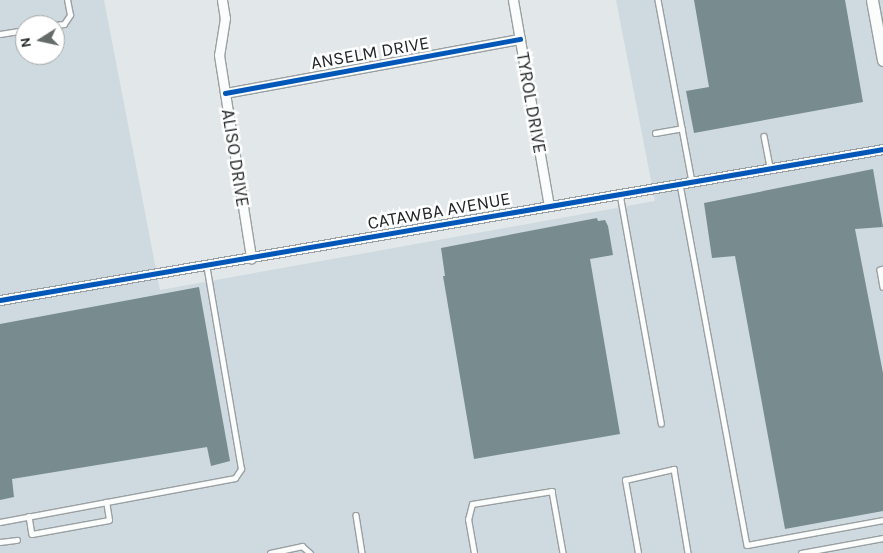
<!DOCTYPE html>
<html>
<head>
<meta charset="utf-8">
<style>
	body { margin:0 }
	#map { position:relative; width:883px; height:553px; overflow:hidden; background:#e2e8ea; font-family:Karla,sans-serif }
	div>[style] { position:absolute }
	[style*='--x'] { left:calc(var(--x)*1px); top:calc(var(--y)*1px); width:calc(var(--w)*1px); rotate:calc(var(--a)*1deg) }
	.built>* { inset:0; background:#cedadf }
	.building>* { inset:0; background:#788c90 }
	.roads { filter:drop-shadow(1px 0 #9a9fa1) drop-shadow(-1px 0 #9a9fa1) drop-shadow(0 1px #9a9fa1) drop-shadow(0 -1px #9a9fa1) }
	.service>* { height:4.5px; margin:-2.25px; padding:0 2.25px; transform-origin:2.25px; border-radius:2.25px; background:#fbfcfc }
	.minor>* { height:9px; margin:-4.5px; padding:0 4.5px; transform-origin:4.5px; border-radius:4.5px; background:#fbfcfc }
	.tertiary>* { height:11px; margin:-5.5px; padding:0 5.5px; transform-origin:5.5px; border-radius:5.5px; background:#fbfcfc }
	.cycleway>* { height:5px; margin:-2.5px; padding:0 2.5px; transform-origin:2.5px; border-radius:2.5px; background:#0057b8 }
	span { translate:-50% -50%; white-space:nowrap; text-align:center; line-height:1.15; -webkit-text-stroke:5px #fff; paint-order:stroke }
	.street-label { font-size:18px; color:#212627 }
	.north { position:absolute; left:15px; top:15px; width:50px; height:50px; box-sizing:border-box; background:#fff; border:1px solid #a6a8a9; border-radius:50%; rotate:260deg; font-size:14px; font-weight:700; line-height:20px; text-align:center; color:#212627 }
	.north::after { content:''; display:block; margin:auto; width:18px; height:22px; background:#656a6b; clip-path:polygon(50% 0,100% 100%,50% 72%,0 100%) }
</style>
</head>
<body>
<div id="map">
	<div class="built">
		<div style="clip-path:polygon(evenodd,0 0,104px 0,160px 290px,655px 201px,616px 0,883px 0,883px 553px,0 553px,0 0,25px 25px,55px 25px,55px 55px,25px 55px,25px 25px)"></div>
	</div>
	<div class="building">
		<div style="clip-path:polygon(694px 0,845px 0,863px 102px,694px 133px,686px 91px,709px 87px)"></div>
		<div style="clip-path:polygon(873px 169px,883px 227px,855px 229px,883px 373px,883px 511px,785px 529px,735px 256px,712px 258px,704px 203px)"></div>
		<div style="clip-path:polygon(597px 218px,598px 221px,605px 220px,608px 226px,613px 255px,590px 259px,620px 434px,474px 459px,443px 276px,445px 276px,441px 248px)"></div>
		<div style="clip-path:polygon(199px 287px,230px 461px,211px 466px,207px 447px,12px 479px,14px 497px,0 500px,0 324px)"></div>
	</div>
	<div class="roads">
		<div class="service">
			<div style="--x:658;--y:0;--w:185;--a:79.4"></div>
			<div style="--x:55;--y:25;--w:9;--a:-6"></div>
			<div style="--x:64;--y:24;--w:11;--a:-56"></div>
			<div style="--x:70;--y:15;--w:15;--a:-101"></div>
			<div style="--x:0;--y:34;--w:25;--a:-9"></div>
			<div style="--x:655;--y:133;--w:27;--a:-10"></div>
			<div style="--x:764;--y:136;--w:33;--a:79"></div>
			<div style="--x:680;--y:184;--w:367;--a:79.5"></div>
			<div style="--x:747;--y:545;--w:138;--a:-10.4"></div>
			<div style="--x:620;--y:194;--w:233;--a:79.8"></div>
			<div style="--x:883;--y:269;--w:3;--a:162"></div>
			<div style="--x:880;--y:270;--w:17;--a:80"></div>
			<div style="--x:356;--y:515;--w:38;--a:81"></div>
			<div style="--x:29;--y:516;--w:18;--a:81"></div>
			<div style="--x:32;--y:534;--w:78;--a:-10.3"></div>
			<div style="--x:109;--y:520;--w:18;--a:-99"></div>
			<div style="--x:0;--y:522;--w:239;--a:-10.6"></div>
			<div style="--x:235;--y:478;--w:11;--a:-56"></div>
			<div style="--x:241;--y:469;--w:207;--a:-99.7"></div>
			<div style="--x:0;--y:542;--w:17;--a:-7"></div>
			<div style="--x:270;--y:553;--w:33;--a:-12"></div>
			<div style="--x:302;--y:546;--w:11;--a:41"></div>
			<div style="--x:474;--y:553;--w:34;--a:-100"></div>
			<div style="--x:468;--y:520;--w:16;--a:-76"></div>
			<div style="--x:472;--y:504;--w:81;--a:-9.2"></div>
			<div style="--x:552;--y:491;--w:63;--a:79.9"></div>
			<div style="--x:638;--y:553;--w:74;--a:-100.1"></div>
			<div style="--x:625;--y:480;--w:50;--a:-12.7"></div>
			<div style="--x:674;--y:469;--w:85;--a:80.5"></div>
			<div style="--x:801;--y:553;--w:83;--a:-10.4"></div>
		</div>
		<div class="minor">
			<div style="--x:222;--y:0;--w:18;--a:81"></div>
			<div style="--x:225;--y:18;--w:37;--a:99"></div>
			<div style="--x:219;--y:55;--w:206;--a:81"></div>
			<div style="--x:513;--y:0;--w:209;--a:80.1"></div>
			<div style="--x:225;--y:93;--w:300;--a:-10.4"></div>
			<div style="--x:0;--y:300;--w:896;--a:-9.7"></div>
		</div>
		<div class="tertiary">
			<div style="--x:872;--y:0;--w:61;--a:79.6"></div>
		</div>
	</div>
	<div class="cycleway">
		<div style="--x:225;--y:93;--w:300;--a:-10.4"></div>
		<div style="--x:0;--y:300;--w:896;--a:-9.7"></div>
	</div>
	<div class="street-label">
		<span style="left:370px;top:53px;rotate:-10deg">ANSELM DRIVE</span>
		<span style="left:531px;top:103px;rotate:80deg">TYROL DRIVE</span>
		<span style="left:235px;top:158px;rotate:81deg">ALISO DRIVE</span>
		<span style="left:439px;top:211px;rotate:-10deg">CATAWBA AVENUE</span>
	</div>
	<div class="north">N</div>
</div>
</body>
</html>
